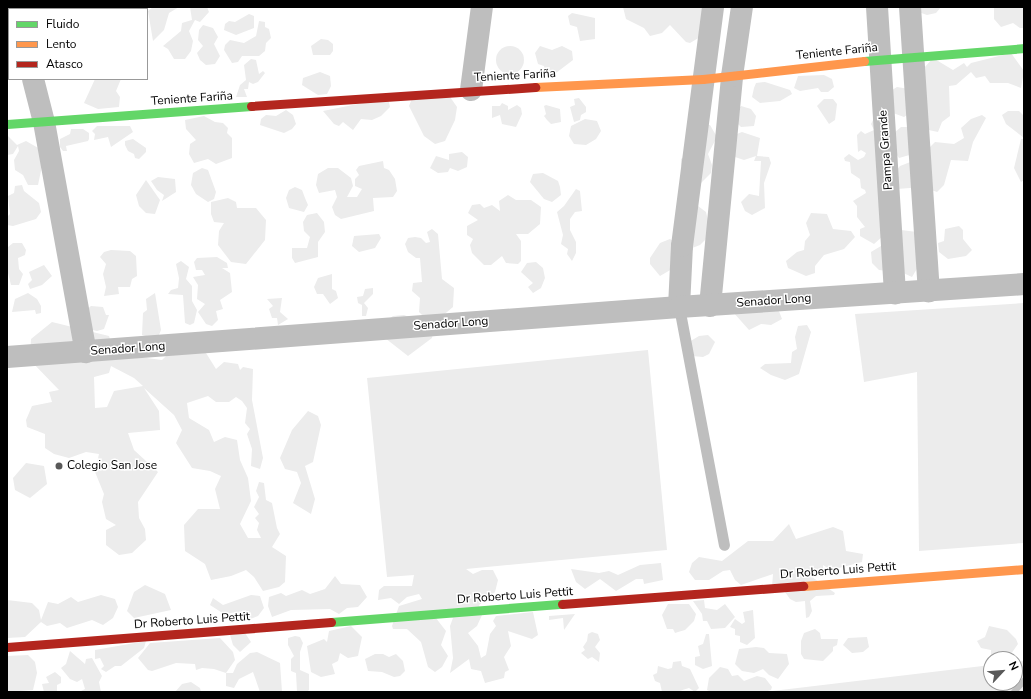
<!DOCTYPE html>
<html>
<head>
<meta charset="utf-8">
<style>
	body { margin:0 }
	#map { position:relative; width:1031px; height:699px; overflow:hidden; background:#fff; font-family:"Nunito Sans",sans-serif }
	div>[style] { position:absolute }
	[style*='--x'] { left:calc(var(--x)*1px); top:calc(var(--y)*1px); width:calc(var(--w)*1px); rotate:calc(var(--a)*1deg) }
	.green>* { inset:0; background:#ececec }
	.round { border-radius:50% }
	.stream>* { height:5.5px; margin:-2.75px; padding:0 2.75px; transform-origin:2.75px; border-radius:2.75px; background:#bfbfbf }
	.lane>* { height:11px; margin:-5.5px; padding:0 5.5px; transform-origin:5.5px; border-radius:5.5px; background:#bebebe }
	.street>* { height:22px; margin:-11px; padding:0 11px; transform-origin:11px; border-radius:11px; background:#bebebe }
	.fast>* { height:9px; margin:-4.5px; padding:0 4.5px; transform-origin:4.5px; border-radius:4.5px; background:#63d668 }
	.slow>* { height:9px; margin:-4.5px; padding:0 4.5px; transform-origin:4.5px; border-radius:4.5px; background:#ff974d }
	.jam>* { height:9px; margin:-4.5px; padding:0 4.5px; transform-origin:4.5px; border-radius:4.5px; background:#b3261e }
	.dots>* { width:11px; height:11px; translate:-50% -50%; box-sizing:border-box; border:2px solid #fff; border-radius:50% }
	span { translate:-50% -50%; white-space:nowrap; text-align:center; line-height:1.15; -webkit-text-stroke:3px #fff; paint-order:stroke }
	.street-label { font-size:12px; color:#000 }
	.poi-label { font-size:12px; color:#000 }
	.left { translate:0 -50%; text-align:left }
	.frame { position:absolute; inset:0; border:8px solid #000; pointer-events:none }
	.legend { position:absolute; left:8px; top:8px; width:140px; height:72px; box-sizing:border-box; background:#fff; border:1px solid #999; margin:0; padding:5px 7px; list-style:none; font-size:12px; color:#000 }
	.legend li { display:flex; align-items:center; gap:8px; height:20px }
	.legend b { width:20px; border:1px solid #999 }
	.north { position:absolute; left:983px; top:651px; width:40px; height:40px; box-sizing:border-box; background:#fff; border:1px solid #999; border-radius:50%; rotate:64deg; font-size:11px; font-weight:700; line-height:16px; text-align:center; color:#000 }
	.north::after { content:''; display:block; margin:auto; width:14px; height:18px; background:#595959; clip-path:polygon(50% 0,100% 100%,50% 72%,0 100%) }
</style>
</head>
<body>
<div id="map">
	<div class="green">
		<div style="clip-path:polygon(153px 7px,179px 7px,169px 13px,164px 30px,153px 41px,148px 11px)"></div>
		<div style="clip-path:polygon(190px 7px,207px 7px,209px 12px,200px 22px,195px 20px,189px 31px,193px 41px,191px 51px,185px 59px,174px 59px,168px 49px,163px 46px,181px 31px,182px 23px,192px 20px)"></div>
		<div style="clip-path:polygon(623px 7px,714px 7px,700px 37px,690px 43px,686px 42px,670px 25px,662px 33px,650px 36px,644px 28px,626px 19px)"></div>
		<div style="clip-path:polygon(904px 7px,941px 7px,936px 13px,927px 15px,910px 9px,918px 122px,917px 89px,924px 68px,933px 58px,953px 70px,964px 63px,967px 67px,971px 63px,1011px 53px,1024px 71px,1021px 88px,1008px 83px,990px 83px,985px 76px,976px 78px,971px 72px,956px 85px,949px 86px,950px 116px,942px 122px,938px 132px,919px 128px,921px 156px,935px 142px,954px 144px,964px 138px,961px 128px,971px 119px,982px 115px,986px 118px,973px 142px,968px 161px,951px 160px,944px 185px,937px 192px,923px 187px,897px 189px,891px 177px,900px 166px,913px 161px,913px 154px,899px 158px,894px 151px,894px 133px,901px 127px,911px 127px,910px 113px,904px 117px,893px 113px,887px 107px,887px 93px,897px 87px,909px 89px)"></div>
		<div style="clip-path:polygon(994px 7px,1024px 7px,1024px 28px,1020px 28px,1013px 23px,1001px 27px,994px 19px)"></div>
		<div style="clip-path:polygon(572px 13px,595px 18px,595px 39px,580px 41px,577px 27px,570px 25px,568px 16px)"></div>
		<div style="clip-path:polygon(249px 14px,254px 16px,254px 28px,236px 35px,224px 30px,225px 24px,229px 21px,235px 22px)"></div>
		<div style="clip-path:polygon(259px 21px,265px 22px,265px 27px,269px 29px,271px 38px,266px 43px,265px 51px,259px 56px,242px 56px,238px 62px,232px 63px,224px 50px,225px 45px,230px 40px,244px 43px,256px 36px)"></div>
		<div style="clip-path:polygon(203px 25px,213px 28px,218px 37px,214px 44px,220px 56px,215px 64px,206px 65px,200px 60px,197px 53px,203px 46px,198px 40px,199px 30px)"></div>
		<div style="clip-path:polygon(321px 39px,328px 40px,333px 44px,333px 51px,330px 55px,313px 55px,311px 46px)"></div>
		<div style="clip-path:polygon(540px 46px,552px 50px,562px 46px,572px 51px,573px 60px,552px 76px,545px 73px,544px 66px,538px 64px,535px 53px)"></div>
		<div class="round" style="left:496px;top:46px;width:28px;height:28px"></div>
		<div style="clip-path:polygon(251px 59px,256px 60px,259px 74px,263px 71px,265px 73px,258px 82px,253px 84px,249px 82px,248px 89px,244px 89px,247px 97px,236px 97px,240px 85px,246px 80px,244px 65px)"></div>
		<div style="clip-path:polygon(320px 72px,330px 76px,331px 86px,327px 94px,318px 95px,302px 85px,303px 78px)"></div>
		<div style="clip-path:polygon(824px 75px,832px 79px,834px 87px,828px 92px,821px 92px,818px 88px,800px 91px,794px 88px,798px 76px)"></div>
		<div style="clip-path:polygon(95px 79px,121px 79px,116px 91px,120px 97px,119px 107px,98px 109px,84px 103px)"></div>
		<div style="clip-path:polygon(765px 82px,790px 90px,792px 94px,780px 101px,760px 103px,752px 97px,754px 88px,756px 83px)"></div>
		<div style="clip-path:polygon(448px 94px,457px 107px,455px 120px,445px 141px,435px 144px,424px 136px,409px 106px,413px 96px)"></div>
		<div style="clip-path:polygon(388px 98px,390px 107px,381px 116px,372px 120px,361px 119px,353px 130px,343px 122px,339px 126px,334px 124px,323px 111px)"></div>
		<div style="clip-path:polygon(579px 98px,586px 107px,586px 112px,581px 115px,580px 120px,574px 122px,570px 107px,575px 105px,574px 99px)"></div>
		<div style="clip-path:polygon(824px 99px,833px 99px,837px 104px,835px 120px,829px 124px,817px 106px)"></div>
		<div style="clip-path:polygon(502px 103px,508px 106px,508px 110px,517px 105px,521px 108px,522px 114px,516px 127px,502px 124px,500px 115px,492px 118px,492px 106px,500px 106px)"></div>
		<div style="clip-path:polygon(546px 105px,560px 109px,561px 122px,551px 124px,547px 120px,544px 116px,546px 114px,544px 106px)"></div>
		<div style="clip-path:polygon(741px 106px,751px 109px,756px 116px,754px 126px,741px 127px,738px 124px,737px 111px)"></div>
		<div style="clip-path:polygon(286px 110px,293px 115px,296px 124px,292px 129px,284px 133px,260px 125px,261px 119px,266px 115px,276px 116px)"></div>
		<div style="clip-path:polygon(1008px 111px,1019px 111px,1024px 116px,1024px 138px,1006px 124px,1002px 115px)"></div>
		<div style="clip-path:polygon(204px 116px,215px 122px,223px 123px,228px 128px,227px 133px,232px 138px,232px 158px,216px 164px,208px 159px,194px 163px,189px 154px,190px 144px,196px 140px,186px 129px,185px 120px)"></div>
		<div style="clip-path:polygon(585px 119px,597px 121px,601px 131px,596px 139px,586px 145px,574px 144px,569px 136px,571px 126px)"></div>
		<div style="clip-path:polygon(873px 120px,878px 121px,883px 236px,874px 244px,860px 236px,860px 229px,865px 227px,857px 217px,857px 206px,853px 201px,866px 193px,865px 190px,861px 188px,860px 179px,851px 173px,850px 162px,845px 161px,844px 158px,849px 154px,858px 160px,864px 157px,866px 153px,861px 150px,858px 152px,857px 135px,861px 131px,865px 134px,874px 130px,871px 124px)"></div>
		<div style="clip-path:polygon(701px 125px,710px 125px,717px 137px,708px 154px,712px 165px,711px 173px,697px 187px,681px 166px,681px 159px,686px 155px)"></div>
		<div style="clip-path:polygon(97px 126px,130px 126px,133px 132px,111px 147px,108px 137px,94px 140px,95px 134px,92px 131px)"></div>
		<div style="clip-path:polygon(71px 129px,83px 129px,89px 133px,89px 139px,88px 141px,66px 146px,67px 151px,63px 151px,60px 147px,60px 139px,70px 134px)"></div>
		<div style="clip-path:polygon(742px 132px,760px 138px,757px 156px,769px 157px,771px 163px,764px 183px,765px 208px,752px 215px,745px 211px,741px 202px,749px 194px,759px 196px,761px 161px,754px 161px,756px 156px,744px 160px,735px 157px,732px 136px)"></div>
		<div style="clip-path:polygon(7px 135px,17px 145px,26px 141px,40px 149px,42px 166px,38px 185px,28px 185px,23px 175px,15px 170px,14px 160px,19px 151px,18px 146px,13px 154px,7px 155px)"></div>
		<div style="clip-path:polygon(133px 139px,146px 148px,146px 152px,139px 159px,135px 158px,134px 154px,128px 151px,125px 145px,125px 141px)"></div>
		<div style="clip-path:polygon(1021px 139px,1024px 139px,1024px 180px,1021px 182px,1014px 168px)"></div>
		<div style="clip-path:polygon(462px 152px,468px 157px,467px 167px,458px 171px,450px 168px,448px 172px,438px 173px,430px 168px,436px 156px,449px 160px,449px 154px)"></div>
		<div style="clip-path:polygon(383px 161px,384px 168px,389px 170px,395px 179px,397px 191px,393px 197px,373px 198px,374px 211px,341px 219px,335px 215px,332px 207px,337px 197px,335px 190px,319px 193px,316px 185px,318px 174px,328px 168px,338px 168px,351px 178px,353px 186px,347px 197px,357px 197px,362px 189px,355px 186px,355px 179px,359px 175px,356px 170px,359px 166px)"></div>
		<div style="clip-path:polygon(202px 168px,208px 170px,216px 192px,214px 199px,208px 202px,196px 194px,191px 185px,193px 173px)"></div>
		<div style="clip-path:polygon(543px 173px,558px 181px,560px 187px,561px 195px,552px 202px,544px 199px,530px 182px,533px 174px)"></div>
		<div style="clip-path:polygon(158px 177px,175px 179px,176px 192px,162px 201px,164px 195px,157px 190px,151px 181px)"></div>
		<div style="clip-path:polygon(146px 180px,160px 200px,155px 214px,146px 213px,139px 206px,136px 195px)"></div>
		<div style="clip-path:polygon(22px 185px,24px 191px,39px 203px,41px 212px,36px 219px,13px 226px,7px 225px,7px 217px,10px 214px,8px 196px,14px 193px,15px 186px)"></div>
		<div style="clip-path:polygon(295px 187px,302px 190px,305px 198px,308px 205px,304px 212px,289px 208px,286px 198px,289px 190px)"></div>
		<div style="clip-path:polygon(576px 189px,580px 191px,582px 211px,575px 212px,570px 219px,570px 230px,576px 242px,576px 253px,572px 261px,567px 254px,568px 249px,561px 244px,563px 235px,557px 212px,564px 206px)"></div>
		<div style="clip-path:polygon(508px 195px,516px 200px,531px 200px,541px 207px,540px 224px,528px 234px,516px 234px,521px 241px,521px 261px,518px 264px,506px 263px,502px 256px,491px 265px,484px 265px,472px 253px,470px 245px,473px 239px,467px 235px,467px 226px,478px 220px,468px 213px,472px 205px,480px 204px,484px 208px,492px 205px,500px 211px,499px 201px)"></div>
		<div style="clip-path:polygon(228px 198px,236px 202px,237px 208px,256px 208px,266px 220px,265px 240px,246px 264px,231px 262px,218px 245px,219px 231px,224px 223px,214px 222px,211px 214px,211px 202px)"></div>
		<div style="clip-path:polygon(687px 205px,698px 206px,706px 212px,711px 234px,700px 245px,687px 250px)"></div>
		<div style="clip-path:polygon(317px 213px,324px 222px,325px 232px,318px 242px,318px 257px,295px 263px,292px 258px,292px 248px,307px 248px,310px 237px,304px 231px,303px 222px,307px 215px)"></div>
		<div style="clip-path:polygon(811px 213px,827px 214px,833px 229px,851px 231px,855px 237px,844px 249px,824px 255px,815px 266px,815px 273px,806px 276px,788px 268px,786px 261px,797px 252px,804px 250px,805px 241px,810px 235px,806px 223px)"></div>
		<div style="clip-path:polygon(959px 226px,963px 230px,963px 239px,972px 250px,966px 256px,948px 259px,939px 252px,938px 243px,944px 241px,945px 229px)"></div>
		<div style="clip-path:polygon(432px 229px,438px 234px,442px 279px,454px 288px,453px 307px,441px 317px,423px 316px,419px 312px,420px 298px,412px 291px,413px 283px,422px 282px,420px 258px,416px 258px,408px 252px,405px 244px,408px 238px,415px 237px,421px 238px,426px 243px,430px 242px,427px 232px)"></div>
		<div style="clip-path:polygon(901px 230px,917px 232px,918px 267px,912px 277px,899px 271px)"></div>
		<div style="clip-path:polygon(379px 234px,381px 238px,375px 248px,359px 252px,352px 246px,354px 236px)"></div>
		<div style="clip-path:polygon(670px 239px,676px 243px,672px 269px,660px 276px,650px 264px,650px 258px,660px 243px)"></div>
		<div style="clip-path:polygon(7px 241px,8px 247px,13px 243px,22px 243px,26px 250px,25px 255px,18px 258px,19px 269px,23px 274px,19px 285px,11px 285px,7px 269px)"></div>
		<div style="clip-path:polygon(881px 246px,889px 247px,888px 271px,879px 270px,872px 263px,871px 252px)"></div>
		<div style="clip-path:polygon(111px 250px,130px 251px,136px 256px,137px 276px,132px 279px,130px 287px,118px 287px,119px 294px,104px 296px,106px 287px,103px 274px,106px 264px,100px 257px,104px 252px)"></div>
		<div style="clip-path:polygon(217px 257px,227px 263px,228px 268px,222px 268px,230px 273px,232px 292px,220px 300px,223px 309px,216px 311px,218px 320px,212px 326px,206px 324px,198px 312px,205px 304px,197px 299px,198px 285px,193px 277px,205px 275px,202px 270px,196px 270px,194px 262px,197px 258px)"></div>
		<div style="clip-path:polygon(181px 261px,189px 267px,186px 279px,192px 286px,192px 301px,197px 310px,194px 323px,190px 325px,185px 323px,183px 295px,168px 294px,171px 290px,178px 288px,179px 278px,176px 264px)"></div>
		<div style="clip-path:polygon(536px 262px,543px 268px,545px 278px,541px 288px,533px 293px,528px 287px,533px 283px,521px 272px,527px 263px)"></div>
		<div style="clip-path:polygon(44px 265px,52px 276px,42px 285px,30px 289px,28px 284px,32px 280px,29px 272px)"></div>
		<div style="clip-path:polygon(332px 274px,332px 289px,336px 291px,338px 298px,330px 304px,323px 294px,317px 294px,314px 287px,318px 278px)"></div>
		<div style="clip-path:polygon(373px 288px,373px 294px,364px 303px,368px 308px,366px 316px,362px 316px,362px 305px,358px 303px,357px 297px,363px 296px,365px 289px)"></div>
		<div style="clip-path:polygon(28px 293px,37px 299px,41px 306px,41px 313px,36px 314px,35px 310px,12px 312px,15px 299px)"></div>
		<div style="clip-path:polygon(155px 293px,161px 330px,159px 335px,148px 337px,142px 335px,143px 313px,147px 310px,146px 299px)"></div>
		<div style="clip-path:polygon(282px 298px,280px 312px,288px 319px,278px 325px,277px 318px,272px 318px,269px 309px,273px 306px,267px 299px)"></div>
		<div style="clip-path:polygon(1024px 303px,1024px 543px,919px 551px,917px 372px,864px 382px,855px 314px)"></div>
		<div style="clip-path:polygon(91px 306px,103px 307px,106px 315px,109px 315px,104px 329px,97px 331px,88px 329px,86px 310px)"></div>
		<div style="clip-path:polygon(777px 306px,782px 319px,771px 325px,761px 324px,749px 330px,733px 312px)"></div>
		<div style="clip-path:polygon(404px 315px,434px 327px,432px 338px,408px 356px,385px 338px,385px 322px,393px 316px)"></div>
		<div style="clip-path:polygon(evenodd,52px 322px,109px 336px,115px 354px,162px 360px,168px 354px,206px 353px,216px 369px,224px 362px,238px 364px,240px 370px,243px 367px,253px 369px,252px 400px,263px 458px,260px 469px,251px 466px,252px 449px,247px 434px,250px 429px,245px 423px,247px 408px,242px 401px,236px 397px,229px 402px,216px 402px,208px 396px,187px 403px,189px 418px,209px 430px,214px 442px,225px 437px,237px 440px,240px 460px,248px 478px,251px 501px,240px 524px,248px 538px,261px 538px,257px 530px,259px 523px,255px 518px,259px 514px,254px 507px,259px 497px,256px 491px,259px 482px,264px 483px,266px 500px,272px 503px,277px 528px,280px 534px,272px 547px,286px 556px,285px 582px,279px 587px,263px 591px,254px 577px,246px 570px,231px 576px,211px 580px,205px 564px,185px 551px,184px 525px,198px 509px,220px 509px,215px 489px,221px 476px,210px 471px,192px 468px,176px 443px,182px 430px,174px 415px,144px 388px,159px 411px,160px 430px,128px 433px,134px 450px,158px 472px,138px 502px,139px 518px,145px 529px,146px 540px,132px 553px,119px 555px,106px 545px,106px 530px,116px 525px,106px 519px,102px 502px,104px 494px,95px 472px,99px 454px,86px 452px,69px 458px,54px 454px,45px 448px,45px 434px,27px 427px,26px 420px,32px 406px,52px 402px,49px 392px,59px 390px,30px 360px,31px 339px,52px 322px,111px 366px,134px 378px,143px 386px,114px 391px,107px 407px,95px 408px,94px 377px,109px 373px,111px 366px)"></div>
		<div style="clip-path:polygon(807px 325px,811px 332px,799px 374px,785px 380px,771px 375px,760px 368px,765px 364px,791px 363px,792px 352px,797px 349px,795px 337px,798px 326px)"></div>
		<div style="clip-path:polygon(708px 335px,715px 342px,709px 354px,703px 357px,692px 356px,689px 342px,699px 336px)"></div>
		<div style="clip-path:polygon(648px 350px,667px 550px,466px 569px,473px 574px,482px 570px,493px 570px,498px 580px,495px 592px,479px 605px,482px 615px,477px 626px,468px 633px,478px 646px,481px 658px,486px 655px,490px 634px,496px 626px,493px 621px,496px 616px,533px 612px,538px 635px,532px 639px,508px 631px,511px 646px,504px 657px,509px 670px,505px 672px,504px 678px,485px 683px,481px 671px,471px 669px,469px 659px,450px 673px,453px 658px,450px 626px,453px 618px,432px 613px,446px 631px,441px 645px,448px 656px,442px 667px,435px 672px,428px 667px,421px 642px,407px 629px,393px 629px,392px 626px,399px 606px,422px 599px,419px 594px,407px 597px,399px 604px,391px 598px,378px 600px,379px 590px,384px 586px,412px 586px,414px 575px,387px 577px,367px 378px)"></div>
		<div style="clip-path:polygon(308px 411px,318px 416px,321px 425px,313px 462px,305px 466px,315px 499px,311px 514px,293px 503px,301px 483px,297px 472px,285px 469px,280px 458px,292px 430px)"></div>
		<div style="clip-path:polygon(26px 463px,44px 466px,47px 484px,30px 498px,15px 490px,13px 478px)"></div>
		<div style="clip-path:polygon(789px 524px,796px 539px,833px 527px,843px 531px,846px 551px,863px 554px,862px 562px,831px 570px,823px 565px,823px 573px,812px 577px,835px 593px,834px 595px,816px 596px,810px 601px,812px 611px,809px 617px,806px 618px,805px 601px,796px 602px,790px 599px,785px 592px,772px 587px,773px 574px,741px 585px,735px 580px,730px 570px,723px 571px,709px 580px,695px 580px,689px 572px,692px 563px,699px 557px,722px 561px,748px 541px,773px 541px)"></div>
		<div style="clip-path:polygon(661px 563px,663px 580px,644px 584px,643px 579px,636px 579px,616px 591px,600px 579px,585px 589px,576px 582px,571px 569px,599px 573px,609px 571px,618px 575px,640px 565px)"></div>
		<div style="clip-path:polygon(335px 576px,341px 584px,360px 585px,367px 597px,358px 607px,347px 608px,339px 614px,330px 609px,291px 610px,272px 617px,268px 606px,269px 597px,281px 593px,286px 596px,302px 590px,310px 594px,325px 589px)"></div>
		<div style="clip-path:polygon(145px 585px,165px 594px,171px 610px,134px 618px,127px 611px,134px 592px)"></div>
		<div style="clip-path:polygon(101px 595px,115px 599px,118px 607px,113px 618px,103px 625px,92px 620px,67px 628px,60px 623px,47px 626px,41px 622px,25px 637px,7px 638px,7px 600px,32px 603px,39px 610px,41px 620px,48px 602px,58px 604px,71px 597px,78px 602px)"></div>
		<div style="clip-path:polygon(251px 595px,260px 596px,264px 608px,258px 616px,248px 620px,237px 612px,224px 614px,210px 605px,213px 598px,223px 605px)"></div>
		<div style="clip-path:polygon(704px 600px,705px 608px,717px 610px,725px 604px,735px 617px,725px 628px,711px 629px,707px 621px,703px 621px,702px 614px,693px 601px)"></div>
		<div style="clip-path:polygon(668px 604px,689px 604px,696px 614px,694px 621px,685px 630px,678px 632px,675px 633px,673px 629px,667px 629px,662px 615px)"></div>
		<div style="clip-path:polygon(753px 610px,755px 638px,747px 645px,740px 642px,740px 636px,735px 635px,735px 629px,730px 627px,735px 619px,742px 624px,745px 622px,743px 612px)"></div>
		<div style="clip-path:polygon(575px 614px,564px 630px,563px 618px,549px 620px,549px 616px)"></div>
		<div style="clip-path:polygon(351px 626px,362px 637px,358px 656px,348px 658px,340px 653px,338px 661px,332px 664px,335px 674px,321px 677px,311px 672px,307px 646px,324px 639px,327px 642px,329px 631px)"></div>
		<div style="clip-path:polygon(989px 626px,1007px 630px,1016px 639px,1018px 644px,1011px 654px,995px 659px,991px 657px,991px 650px,981px 648px,977px 641px,985px 637px)"></div>
		<div style="clip-path:polygon(815px 629px,820px 633px,821px 639px,838px 639px,837px 645px,833px 647px,833px 651px,823px 661px,804px 659px,801px 654px,801px 641px,804px 633px)"></div>
		<div style="clip-path:polygon(592px 632px,598px 634px,600px 640px,595px 647px,600px 653px,599px 662px,592px 657px,588px 659px,581px 653px,585px 650px,583px 647px,587px 641px,588px 634px)"></div>
		<div style="clip-path:polygon(245px 633px,251px 642px,240px 652px,233px 645px,230px 635px)"></div>
		<div style="clip-path:polygon(706px 634px,709px 634px,712px 666px,703px 669px,695px 665px,695px 657px,700px 656px,698px 646px,703px 644px)"></div>
		<div style="clip-path:polygon(295px 636px,300px 637px,303px 643px,300px 652px,300px 670px,309px 674px,309px 690px,307px 692px,297px 692px,296px 673px,291px 671px,291px 659px,294px 656px,288px 645px,288px 638px)"></div>
		<div style="clip-path:polygon(867px 637px,869px 647px,863px 652px,852px 653px,843px 645px,848px 638px)"></div>
		<div style="clip-path:polygon(220px 638px,233px 652px,235px 660px,226px 673px,233px 673px,237px 664px,250px 653px,257px 652px,280px 663px,282px 692px,260px 692px,253px 672px,239px 679px,234px 688px,226px 686px,226px 673px,214px 669px,202px 668px,196px 670px,195px 664px,176px 663px,152px 671px,148px 670px,138px 658px,150px 643px)"></div>
		<div style="clip-path:polygon(146px 641px,144px 648px,121px 666px,115px 666px,106px 672px,101px 669px,104px 666px,100px 658px,95px 659px,95px 650px)"></div>
		<div style="clip-path:polygon(756px 647px,764px 648px,769px 653px,787px 654px,789px 664px,778px 679px,769px 675px,763px 669px,754px 673px,742px 671px,735px 664px,739px 649px)"></div>
		<div style="clip-path:polygon(70px 651px,85px 664px,86px 659px,92px 658px,102px 676px,99px 682px,101px 692px,79px 692px,85px 689px,82px 679px,77px 682px,70px 679px,61px 668px,66px 664px)"></div>
		<div style="clip-path:polygon(375px 654px,383px 654px,389px 657px,396px 654px,403px 661px,405px 671px,400px 676px,394px 677px,382px 672px,368px 671px,365px 659px)"></div>
		<div style="clip-path:polygon(28px 655px,35px 662px,37px 673px,33px 690px,7px 692px,7px 656px)"></div>
		<div style="clip-path:polygon(681px 661px,682px 666px,690px 669px,699px 688px,695px 692px,689px 688px,676px 692px,662px 692px,660px 683px,655px 681px,653px 675px,657px 673px,658px 666px,668px 669px,672px 668px,673px 662px)"></div>
		<div style="clip-path:polygon(1024px 661px,1024px 692px,711px 692px,707px 690px,709px 678px,720px 667px,728px 669px,732px 676px,738px 675px,744px 681px,757px 676px,765px 678px,772px 687px,771px 690px,764px 692px,991px 665px,991px 683px,1015px 683px,1015px 662px)"></div>
		<div style="clip-path:polygon(55px 672px,61px 677px,61px 683px,57px 685px,57px 692px,44px 692px,42px 684px,49px 683px,46px 677px)"></div>
		<div style="clip-path:polygon(191px 682px,200px 688px,201px 692px,175px 692px,182px 684px)"></div>
	</div>
	<div class="stream">
		<div style="--x:1014;--y:692;--w:15;--a:-48"></div>
	</div>
	<div class="lane">
		<div style="--x:679;--y:307;--w:242;--a:79.3"></div>
	</div>
	<div class="street">
		<div style="--x:16;--y:7;--w:2;--a:90"></div>
		<div style="--x:877;--y:7;--w:287;--a:86.4"></div>
		<div style="--x:910;--y:7;--w:285;--a:86.2"></div>
		<div style="--x:33;--y:79;--w:44;--a:75.7"></div>
		<div style="--x:44;--y:122;--w:234;--a:79.7"></div>
		<div style="--x:471;--y:90;--w:84;--a:-82.5"></div>
		<div style="--x:710;--y:306;--w:231;--a:-84.5"></div>
		<div style="--x:732;--y:76;--w:70;--a:-81.8"></div>
		<div style="--x:679;--y:307;--w:61;--a:-87.2"></div>
		<div style="--x:682;--y:246;--w:241;--a:-82.6"></div>
		<div style="--x:7;--y:357;--w:674;--a:-4.26"></div>
		<div style="--x:679;--y:307;--w:346;--a:-3.8"></div>
	</div>
	<div class="fast">
		<div style="--x:864;--y:61;--w:161;--a:-4.6"></div>
		<div style="--x:7;--y:124;--w:245;--a:-4.2"></div>
		<div style="--x:331;--y:622;--w:232;--a:-4.5"></div>
	</div>
	<div class="slow">
		<div style="--x:535;--y:87;--w:168;--a:-2.7"></div>
		<div style="--x:703;--y:79;--w:162;--a:-6.4"></div>
		<div style="--x:803;--y:586;--w:222;--a:-4.4"></div>
	</div>
	<div class="jam">
		<div style="--x:251;--y:106;--w:285;--a:-3.8"></div>
		<div style="--x:562;--y:604;--w:242;--a:-4.3"></div>
		<div style="--x:7;--y:647;--w:325;--a:-4.4"></div>
	</div>
	<div class="dots">
		<div style="left:59px;top:466px;background:#595959"></div>
	</div>
	<div class="street-label">
		<span style="left:837px;top:52px;rotate:-6deg">Teniente Fariña</span>
		<span style="left:515px;top:76px;rotate:-3deg">Teniente Fariña</span>
		<span style="left:192px;top:99px;rotate:-4deg">Teniente Fariña</span>
		<span style="left:886px;top:150px;rotate:-94deg">Pampa Grande</span>
		<span style="left:774px;top:301px;rotate:-4deg">Senador Long</span>
		<span style="left:451px;top:324px;rotate:-4deg">Senador Long</span>
		<span style="left:128px;top:349px;rotate:-4deg">Senador Long</span>
		<span style="left:838px;top:571px;rotate:-4deg">Dr Roberto Luis Pettit</span>
		<span style="left:515px;top:596px;rotate:-4deg">Dr Roberto Luis Pettit</span>
		<span style="left:192px;top:621px;rotate:-4deg">Dr Roberto Luis Pettit</span>
	</div>
	<div class="poi-label">
		<span class="left" style="left:67px;top:466px">Colegio San Jose</span>
	</div>
	<div class="frame"></div>
	<ul class="legend">
	<li><b style="height:5px;background:#63d668"></b>Fluido</li>
	<li><b style="height:5px;background:#ff974d"></b>Lento</li>
	<li><b style="height:5px;background:#b3261e"></b>Atasco</li>
	</ul>
	<div class="north">N</div>
</div>
</body>
</html>
